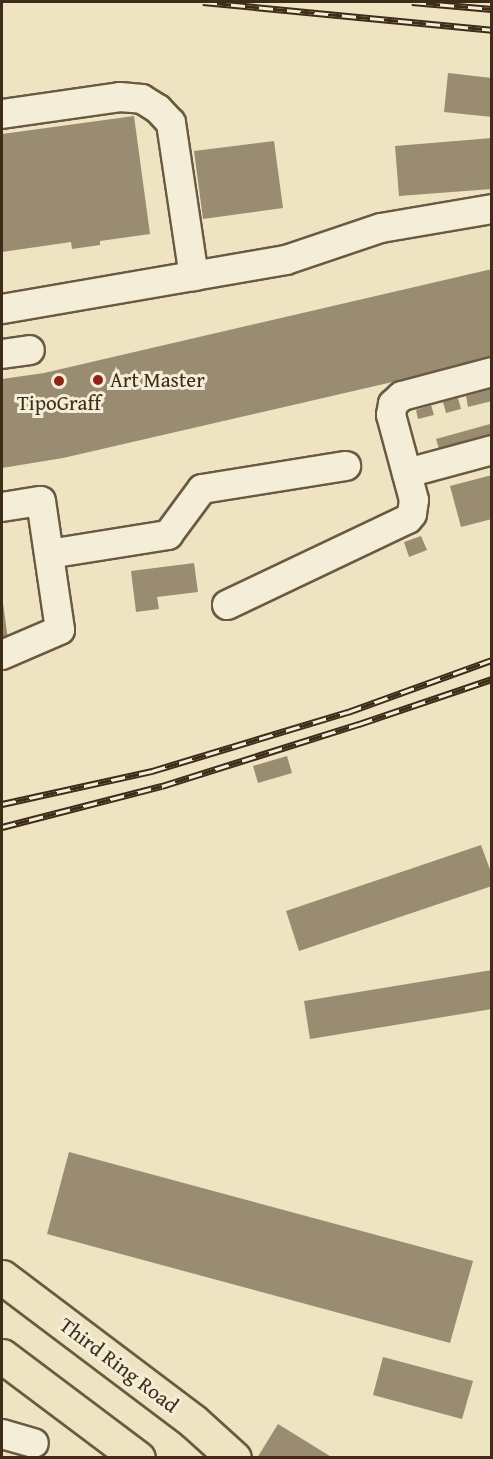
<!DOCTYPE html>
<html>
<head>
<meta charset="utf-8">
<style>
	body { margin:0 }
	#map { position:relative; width:493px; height:1459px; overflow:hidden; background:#eee4c2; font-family:"Gentium Book Plus",serif }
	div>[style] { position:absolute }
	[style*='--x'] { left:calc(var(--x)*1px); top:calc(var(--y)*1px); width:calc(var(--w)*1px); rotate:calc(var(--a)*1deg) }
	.building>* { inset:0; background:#9a8c70 }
	.roads { filter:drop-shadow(2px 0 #6a5a42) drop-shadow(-2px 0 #6a5a42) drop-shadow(0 2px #6a5a42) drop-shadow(0 -2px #6a5a42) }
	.minor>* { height:28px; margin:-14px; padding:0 14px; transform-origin:14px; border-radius:14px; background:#f4edd7 }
	.major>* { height:33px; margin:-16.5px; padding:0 16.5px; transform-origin:16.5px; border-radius:16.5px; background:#eee4c2 }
	.rail>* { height:7px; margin-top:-3.5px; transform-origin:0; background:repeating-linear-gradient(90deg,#f4edd7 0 14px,#3e2c18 0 28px); box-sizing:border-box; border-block:2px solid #3e2c18 }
	.dots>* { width:16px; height:16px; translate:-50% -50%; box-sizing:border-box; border:3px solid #f4edd7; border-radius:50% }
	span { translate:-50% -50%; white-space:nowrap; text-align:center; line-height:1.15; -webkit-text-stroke:6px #f4edd7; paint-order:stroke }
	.poi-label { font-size:21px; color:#3e2c18 }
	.left { translate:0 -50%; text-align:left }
	.street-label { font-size:21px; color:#3e2c18 }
	.frame { position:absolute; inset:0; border:3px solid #3e2c18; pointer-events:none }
</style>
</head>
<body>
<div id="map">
	<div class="building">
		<div style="clip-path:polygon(448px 73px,492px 78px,492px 117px,444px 112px)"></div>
		<div style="clip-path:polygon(134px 116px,150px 234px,100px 241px,100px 245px,72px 249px,71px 242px,2px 252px,2px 134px)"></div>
		<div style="clip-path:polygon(492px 138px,492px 189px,399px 196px,395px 146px)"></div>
		<div style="clip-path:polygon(274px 141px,283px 208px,203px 219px,194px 151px)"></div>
		<div style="clip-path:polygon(492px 269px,492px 359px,63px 458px,2px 468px,2px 379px,44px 373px)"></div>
		<div style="clip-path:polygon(492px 389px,492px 401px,468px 407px,466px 396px)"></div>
		<div style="clip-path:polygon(458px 398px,461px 409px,446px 413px,443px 402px)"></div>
		<div style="clip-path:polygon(431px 405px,434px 415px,418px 419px,416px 410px)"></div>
		<div style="clip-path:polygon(490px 424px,492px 435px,439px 449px,436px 439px)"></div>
		<div style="clip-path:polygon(492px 475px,492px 519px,461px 527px,450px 486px)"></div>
		<div style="clip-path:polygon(421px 536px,427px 550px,409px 557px,404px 542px)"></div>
		<div style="clip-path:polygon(194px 563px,198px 592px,157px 597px,159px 609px,136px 612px,131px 571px)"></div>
		<div style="clip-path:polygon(3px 603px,8px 640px,2px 641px,2px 604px)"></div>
		<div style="clip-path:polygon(287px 756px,292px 773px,258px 783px,253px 766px)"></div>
		<div style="clip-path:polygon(481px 845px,492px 875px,492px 886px,299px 951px,286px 911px)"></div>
		<div style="clip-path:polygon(492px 970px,492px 1009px,310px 1039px,304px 1001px)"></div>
		<div style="clip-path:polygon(69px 1152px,473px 1261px,450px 1343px,47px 1234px)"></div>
		<div style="clip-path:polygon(383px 1357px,473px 1381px,462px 1419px,373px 1395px)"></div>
		<div style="clip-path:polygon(278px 1424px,333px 1458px,257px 1458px)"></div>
	</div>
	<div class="roads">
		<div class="minor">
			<div style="--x:2;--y:114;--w:119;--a:-8.2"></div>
			<div style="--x:120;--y:97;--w:22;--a:5"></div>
			<div style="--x:142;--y:99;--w:19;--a:32"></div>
			<div style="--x:158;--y:109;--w:19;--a:47"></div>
			<div style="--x:171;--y:123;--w:155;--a:81.5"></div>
			<div style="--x:2;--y:309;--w:288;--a:-9.8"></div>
			<div style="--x:286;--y:260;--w:100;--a:-18.6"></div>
			<div style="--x:381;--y:228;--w:113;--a:-9.7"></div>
			<div style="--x:2;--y:354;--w:28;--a:-8"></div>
			<div style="--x:407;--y:473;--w:88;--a:-15.1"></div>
			<div style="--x:2;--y:507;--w:39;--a:-9"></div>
			<div style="--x:41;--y:501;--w:130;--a:81.6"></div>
			<div style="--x:60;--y:630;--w:63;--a:156.7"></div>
			<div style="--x:49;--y:554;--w:121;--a:-9.1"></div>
			<div style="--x:168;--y:535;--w:57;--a:-53.5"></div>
			<div style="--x:202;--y:489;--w:146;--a:-9.1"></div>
			<div style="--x:227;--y:605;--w:200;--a:-25.4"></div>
			<div style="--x:408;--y:519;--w:6;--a:-51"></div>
			<div style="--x:412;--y:514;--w:14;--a:-82"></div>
			<div style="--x:414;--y:500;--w:88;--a:-105.1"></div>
			<div style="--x:391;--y:415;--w:11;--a:-80"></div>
			<div style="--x:393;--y:404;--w:12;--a:-42"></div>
			<div style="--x:402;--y:396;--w:93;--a:-14.9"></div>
			<div style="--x:2;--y:1434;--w:33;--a:16"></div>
		</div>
		<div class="major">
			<div style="--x:2;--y:1277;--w:239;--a:37"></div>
			<div style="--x:193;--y:1421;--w:55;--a:42.1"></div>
			<div style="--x:2;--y:1356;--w:170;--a:36.9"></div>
		</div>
	</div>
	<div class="rail">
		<div style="--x:203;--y:2;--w:290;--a:5.5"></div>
		<div style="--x:412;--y:2;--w:80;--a:5"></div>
		<div style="--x:2;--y:804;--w:154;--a:-12.4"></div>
		<div style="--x:152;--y:771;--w:205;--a:-16.8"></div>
		<div style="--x:348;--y:712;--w:153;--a:-19.9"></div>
		<div style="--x:2;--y:827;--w:165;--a:-14.4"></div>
		<div style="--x:162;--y:786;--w:207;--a:-17.5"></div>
		<div style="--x:359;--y:724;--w:140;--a:-18.7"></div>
	</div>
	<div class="dots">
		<div style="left:98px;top:380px;background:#8f2418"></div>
		<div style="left:59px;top:381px;background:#8f2418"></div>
	</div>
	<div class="poi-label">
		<span class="left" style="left:110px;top:380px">Art Master</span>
		<span style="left:59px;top:403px">TipoGraff</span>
	</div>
	<div class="street-label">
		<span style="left:119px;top:1365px;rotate:37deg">Third Ring Road</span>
	</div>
	<div class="frame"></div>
</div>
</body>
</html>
